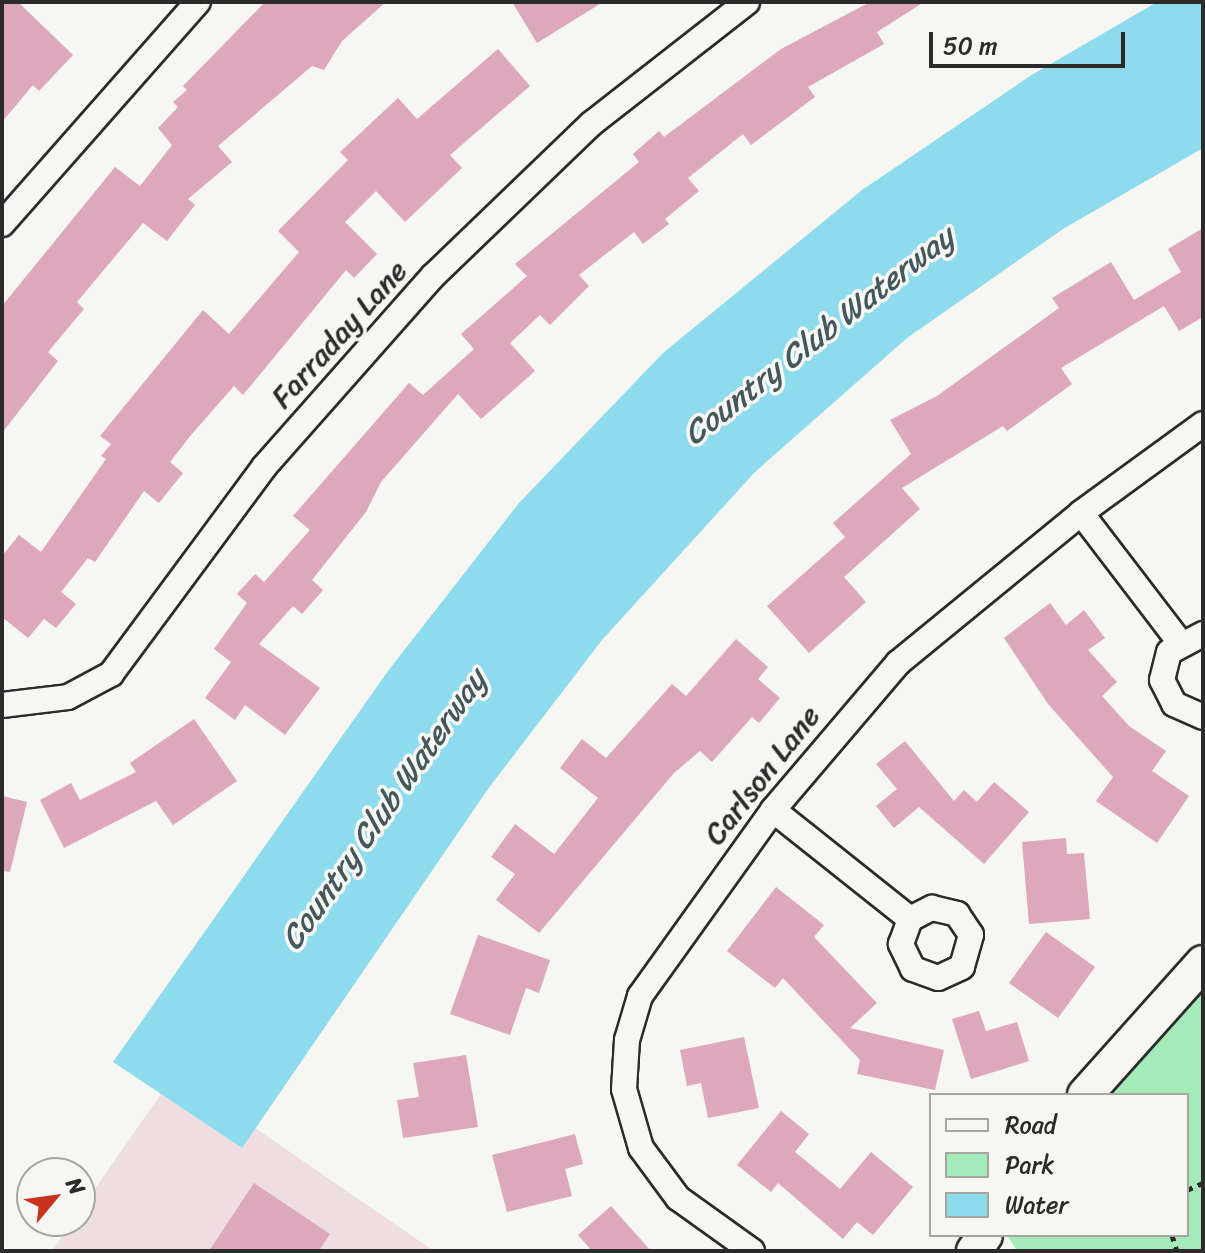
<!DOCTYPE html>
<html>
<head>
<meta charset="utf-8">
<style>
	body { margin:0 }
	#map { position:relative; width:1205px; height:1253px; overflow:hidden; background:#f6f6f2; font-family:Sriracha,sans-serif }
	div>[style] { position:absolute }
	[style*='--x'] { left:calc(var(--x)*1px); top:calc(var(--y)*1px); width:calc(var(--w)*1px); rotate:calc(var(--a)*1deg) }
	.built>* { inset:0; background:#eedee2 }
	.green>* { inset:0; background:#a3ecba }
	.water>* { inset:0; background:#8edbed }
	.building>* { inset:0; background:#dda7bc }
	.path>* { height:5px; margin-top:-2.5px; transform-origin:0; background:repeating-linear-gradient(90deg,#2b2b2b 0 6px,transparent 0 12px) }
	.roads { filter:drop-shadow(2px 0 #2b2b2b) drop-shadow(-2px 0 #2b2b2b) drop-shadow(0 2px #2b2b2b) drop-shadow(0 -2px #2b2b2b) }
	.street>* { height:24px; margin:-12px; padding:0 12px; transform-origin:12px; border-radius:12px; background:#f6f6f2 }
	.secondary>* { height:34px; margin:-17px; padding:0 17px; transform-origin:17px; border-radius:17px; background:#f6f6f2 }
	span { translate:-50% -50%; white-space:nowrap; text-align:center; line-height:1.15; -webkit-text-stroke:7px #f6f6f2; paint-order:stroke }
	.street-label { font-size:30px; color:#2b2b2b }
	.water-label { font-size:32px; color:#44575c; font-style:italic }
	.frame { position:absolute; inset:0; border:4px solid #2b2b2b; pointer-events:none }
	.legend { position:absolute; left:929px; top:1093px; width:260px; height:144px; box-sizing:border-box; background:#f6f6f2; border:2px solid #a5a5a2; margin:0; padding:10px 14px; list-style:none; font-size:24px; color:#2b2b2b }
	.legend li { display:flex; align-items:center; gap:16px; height:40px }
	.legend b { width:40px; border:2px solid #a5a5a2 }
	.north { position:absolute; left:16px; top:1157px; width:80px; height:80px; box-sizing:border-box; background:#f6f6f2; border:2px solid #a5a5a2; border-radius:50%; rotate:61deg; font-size:22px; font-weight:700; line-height:32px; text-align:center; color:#2b2b2b }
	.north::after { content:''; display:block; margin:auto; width:28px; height:36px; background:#c8321e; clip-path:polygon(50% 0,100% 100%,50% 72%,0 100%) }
	.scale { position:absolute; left:929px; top:32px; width:196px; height:36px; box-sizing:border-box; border:4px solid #2b2b2b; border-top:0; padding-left:10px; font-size:24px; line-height:28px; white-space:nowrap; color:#2b2b2b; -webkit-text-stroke:6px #f6f6f2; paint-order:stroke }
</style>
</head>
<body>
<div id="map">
	<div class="built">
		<div style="clip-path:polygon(161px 1094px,242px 1148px,255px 1128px,434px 1251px,52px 1251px,73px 1221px,80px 1221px,80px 1210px)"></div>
	</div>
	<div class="green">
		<div style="clip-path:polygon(1203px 987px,1203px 1251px,1017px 1251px,1007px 1235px,1187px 1235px,1187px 1095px,1108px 1095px)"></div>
	</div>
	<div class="water">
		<div style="clip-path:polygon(1157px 2px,1203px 2px,1203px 148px,1063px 229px,907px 338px,755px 472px,602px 640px,488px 789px,242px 1148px,113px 1062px,388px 671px,519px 503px,663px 353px,862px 190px,1030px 76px)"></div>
	</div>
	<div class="building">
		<div style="clip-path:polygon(2px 2px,18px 2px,73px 55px,39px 91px,33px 85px,2px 122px)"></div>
		<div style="clip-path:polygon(265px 2px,386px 2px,342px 41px,324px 70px,312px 66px,218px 146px,232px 162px,188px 199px,195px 205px,167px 241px,143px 223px,77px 302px,84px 309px,48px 352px,58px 361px,2px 433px,2px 306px,115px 167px,140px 186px,172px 145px,158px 128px,178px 107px,173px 102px,187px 90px,183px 86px)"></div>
		<div style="clip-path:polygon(512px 2px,603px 2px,537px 43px)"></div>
		<div style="clip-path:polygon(870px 2px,924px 2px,877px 32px,884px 44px,808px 87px,815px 97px,751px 145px,743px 134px,688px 178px,699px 191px,665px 219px,669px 224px,643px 244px,634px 232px,579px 275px,589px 286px,550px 325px,540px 315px,510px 343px,535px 371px,481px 419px,458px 394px,381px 482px,366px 512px,312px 580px,323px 590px,302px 614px,293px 606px,259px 644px,320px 688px,285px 735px,245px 705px,235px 720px,205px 698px,231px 662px,214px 649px,247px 603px,237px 594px,255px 574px,264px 582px,310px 530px,293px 516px,409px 383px,423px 395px,474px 349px,461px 334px,527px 276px,515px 264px,639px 162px,633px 154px,659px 131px,664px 137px,781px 49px)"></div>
		<div style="clip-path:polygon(498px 49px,530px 86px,450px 155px,462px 168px,405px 222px,376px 191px,345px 222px,377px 254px,354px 278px,346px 270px,243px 395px,234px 386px,191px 435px,170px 462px,183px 473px,159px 503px,144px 491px,95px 562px,88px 558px,61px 592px,76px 604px,56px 628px,44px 619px,28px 638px,2px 617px,2px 556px,19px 535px,41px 552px,106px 459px,101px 456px,111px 444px,100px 436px,203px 310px,229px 334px,299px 252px,278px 231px,348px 160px,340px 152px,398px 98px,417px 119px)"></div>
		<div style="clip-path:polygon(1203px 228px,1203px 317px,1179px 331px,1164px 306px,1061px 368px,1072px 384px,1007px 431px,1003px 426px,902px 488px,920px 509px,844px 577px,866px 602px,809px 653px,767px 606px,845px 537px,833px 523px,911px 454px,890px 420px,937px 396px,1059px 308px,1052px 298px,1111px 262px,1134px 300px,1181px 272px,1168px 249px)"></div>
		<div style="clip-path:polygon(1050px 603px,1066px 625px,1084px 610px,1105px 638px,1088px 650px,1117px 682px,1102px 696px,1129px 726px,1166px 751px,1152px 771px,1189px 796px,1157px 843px,1096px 801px,1113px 777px,1048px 704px,1004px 638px)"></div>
		<div style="clip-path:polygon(736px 639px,768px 667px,758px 679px,780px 698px,759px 723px,752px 717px,712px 762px,700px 751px,674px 773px,539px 933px,496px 900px,515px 874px,491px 857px,515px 824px,554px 854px,598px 798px,560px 768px,582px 739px,606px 758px,672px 684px,686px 696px)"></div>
		<div style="clip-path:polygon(194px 719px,237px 781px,173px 825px,156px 801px,64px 848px,40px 800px,71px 783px,80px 800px,136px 772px,130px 763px)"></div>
		<div style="clip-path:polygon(905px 741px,954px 801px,964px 790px,977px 802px,994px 782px,1029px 812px,984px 864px,919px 807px,894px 828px,876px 806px,897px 789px,876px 764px)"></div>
		<div style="clip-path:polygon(2px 796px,27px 802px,10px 872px,2px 871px)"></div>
		<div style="clip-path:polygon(1066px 838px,1067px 854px,1084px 853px,1090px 919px,1029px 924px,1022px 842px)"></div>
		<div style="clip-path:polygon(776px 887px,824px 925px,814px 937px,877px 1003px,850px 1028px,944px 1050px,935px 1090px,857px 1074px,860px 1060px,783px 978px,775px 988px,727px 951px)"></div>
		<div style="clip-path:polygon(1046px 932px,1095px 967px,1058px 1018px,1009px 983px)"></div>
		<div style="clip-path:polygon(478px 935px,550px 960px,539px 993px,526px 988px,510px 1035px,450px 1014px)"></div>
		<div style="clip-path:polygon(979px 1011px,986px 1031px,1017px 1022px,1029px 1061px,971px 1079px,952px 1019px)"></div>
		<div style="clip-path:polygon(744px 1037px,759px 1108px,708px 1118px,701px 1083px,687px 1086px,680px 1050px)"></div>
		<div style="clip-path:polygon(466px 1055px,478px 1127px,403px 1138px,397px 1100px,419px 1097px,413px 1063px)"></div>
		<div style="clip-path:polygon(781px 1111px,809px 1134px,795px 1152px,840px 1189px,871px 1152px,913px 1187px,873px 1235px,857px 1222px,843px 1239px,778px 1183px,771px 1192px,737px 1165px)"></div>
		<div style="clip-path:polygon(575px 1134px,583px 1164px,565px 1169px,572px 1196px,507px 1212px,492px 1155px)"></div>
		<div style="clip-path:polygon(254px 1183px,330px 1234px,319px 1251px,209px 1251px)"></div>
		<div style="clip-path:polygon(611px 1206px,651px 1251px,592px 1251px,578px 1235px)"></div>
	</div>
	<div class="path">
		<div style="--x:1187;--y:1190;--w:17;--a:-24"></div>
		<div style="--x:1172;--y:1235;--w:17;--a:73"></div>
	</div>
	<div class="roads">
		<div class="street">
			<div style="--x:2;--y:224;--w:296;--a:-48.6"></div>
			<div style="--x:1081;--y:513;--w:161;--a:52.6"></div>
			<div style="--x:1203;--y:634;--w:38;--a:152"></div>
			<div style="--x:1169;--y:652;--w:29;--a:104"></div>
			<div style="--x:1162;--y:680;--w:27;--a:63"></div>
			<div style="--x:1174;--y:704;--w:32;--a:24"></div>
			<div style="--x:2;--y:705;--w:66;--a:-6.9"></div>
			<div style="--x:68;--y:697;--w:49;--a:-28.1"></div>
			<div style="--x:111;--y:674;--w:257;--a:-53.5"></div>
			<div style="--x:264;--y:467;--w:255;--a:-48.5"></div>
			<div style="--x:433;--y:276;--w:219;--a:-43.9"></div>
			<div style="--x:591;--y:124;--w:198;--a:-38"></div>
			<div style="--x:773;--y:810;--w:175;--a:38.5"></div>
			<div style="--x:910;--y:919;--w:25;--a:-27"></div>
			<div style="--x:932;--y:908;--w:26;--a:13"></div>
			<div style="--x:957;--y:914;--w:25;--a:56"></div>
			<div style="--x:971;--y:935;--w:33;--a:106"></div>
			<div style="--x:962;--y:967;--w:26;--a:155"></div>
			<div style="--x:938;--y:978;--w:27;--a:-160"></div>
			<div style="--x:913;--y:969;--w:28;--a:-116"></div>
			<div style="--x:901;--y:944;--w:27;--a:-70"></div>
			<div style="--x:752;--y:1251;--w:91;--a:-144.4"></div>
			<div style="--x:678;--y:1198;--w:62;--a:-126.5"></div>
			<div style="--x:641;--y:1148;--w:61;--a:-106.1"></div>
			<div style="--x:624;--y:1089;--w:49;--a:-86.5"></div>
			<div style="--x:627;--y:1040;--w:46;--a:-73.5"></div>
			<div style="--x:640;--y:996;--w:229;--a:-54.4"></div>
			<div style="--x:773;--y:810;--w:193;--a:-49.6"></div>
			<div style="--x:898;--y:663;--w:237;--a:-39.3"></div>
			<div style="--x:1081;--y:513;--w:151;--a:-36.1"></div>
		</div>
		<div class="secondary">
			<div style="--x:1085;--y:1095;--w:177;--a:-48.2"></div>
			<div style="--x:974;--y:1251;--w:19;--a:-55"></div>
		</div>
	</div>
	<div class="street-label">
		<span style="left:339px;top:334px;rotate:-48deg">Farraday Lane</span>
		<span style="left:762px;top:775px;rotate:-52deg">Carlson Lane</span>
	</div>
	<div class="water-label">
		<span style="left:819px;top:336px;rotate:-38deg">Country Club Waterway</span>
		<span style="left:384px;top:810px;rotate:-55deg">Country Club Waterway</span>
	</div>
	<div class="frame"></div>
	<ul class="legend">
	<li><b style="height:10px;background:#f6f6f2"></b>Road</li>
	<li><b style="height:22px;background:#a3ecba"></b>Park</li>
	<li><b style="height:22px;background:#8edbed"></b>Water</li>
	</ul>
	<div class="north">N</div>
	<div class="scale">50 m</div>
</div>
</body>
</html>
